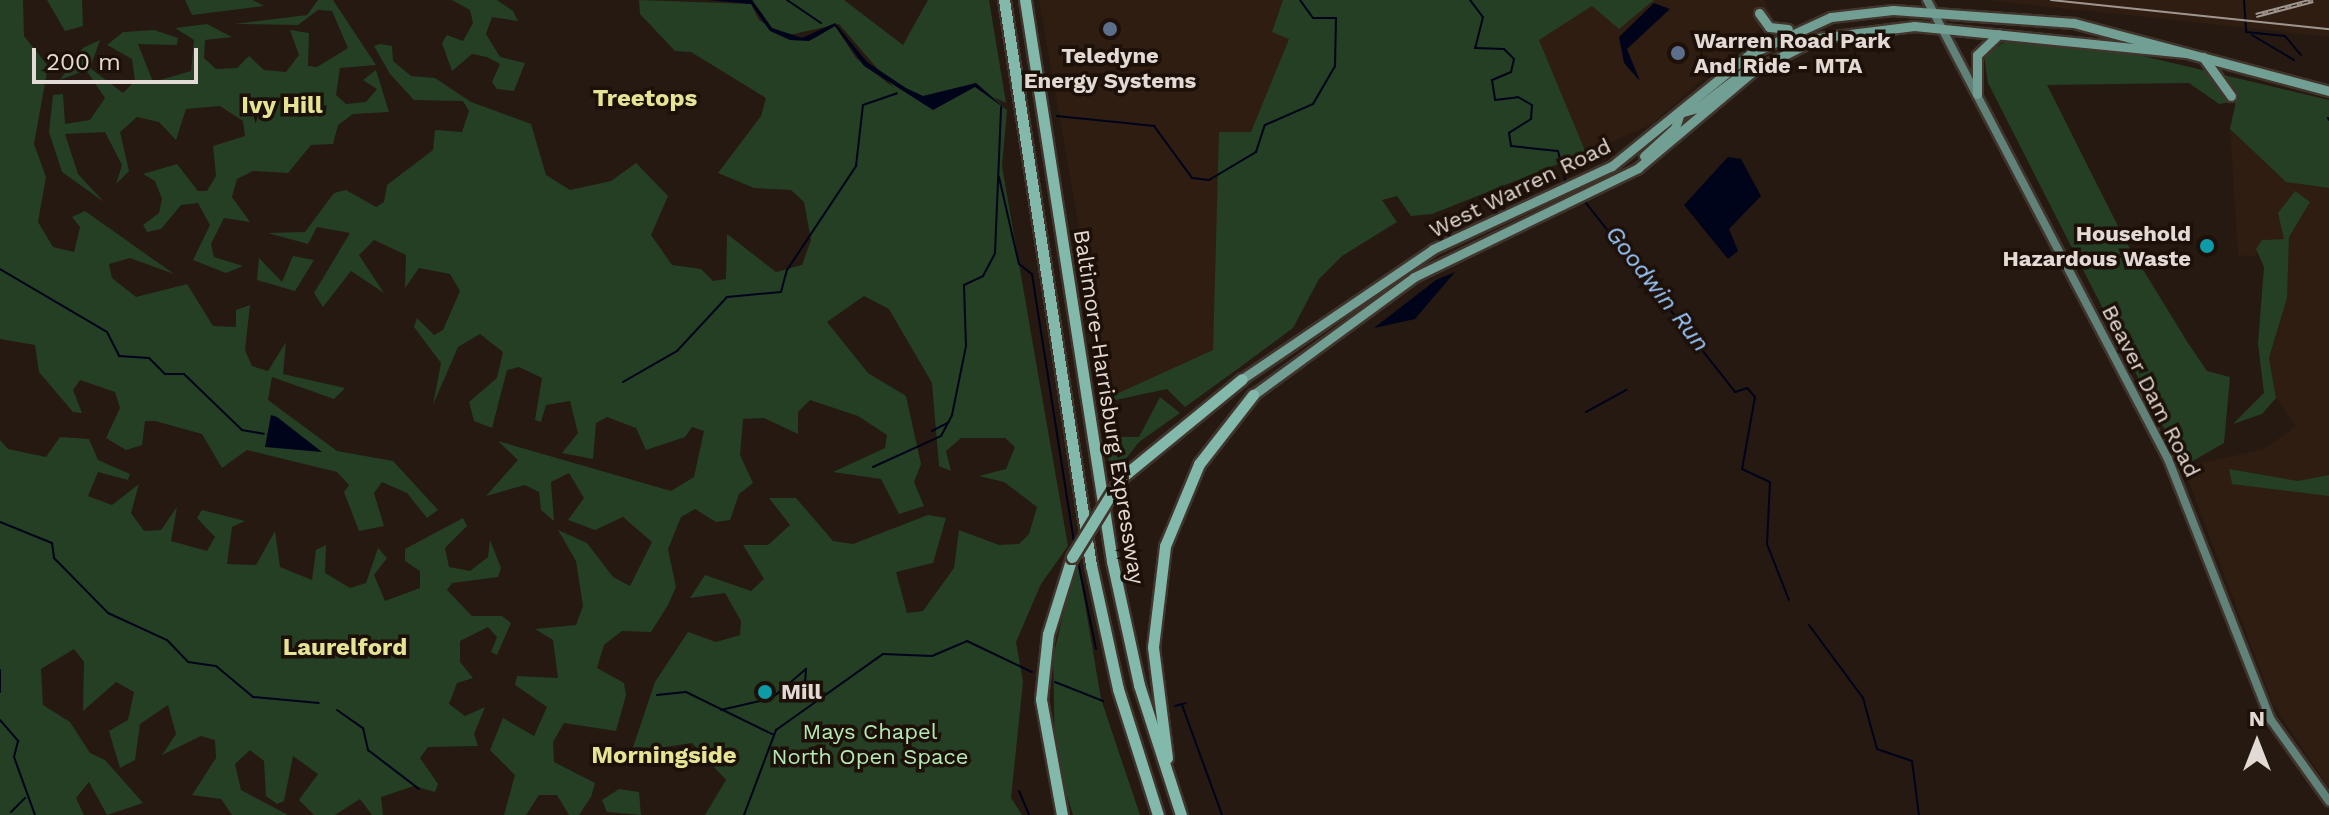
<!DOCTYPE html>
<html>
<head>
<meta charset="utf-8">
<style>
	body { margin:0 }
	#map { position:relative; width:2329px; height:815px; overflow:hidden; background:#251911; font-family:"Work Sans",sans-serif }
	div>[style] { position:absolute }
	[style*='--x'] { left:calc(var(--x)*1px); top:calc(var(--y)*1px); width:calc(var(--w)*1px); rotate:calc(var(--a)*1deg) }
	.built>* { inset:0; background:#2e1d10 }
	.green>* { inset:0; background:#243f24 }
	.water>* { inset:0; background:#00041a }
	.stream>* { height:2px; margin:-1px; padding:0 1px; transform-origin:1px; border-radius:1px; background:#00041a }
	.roads { filter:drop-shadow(2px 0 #40342c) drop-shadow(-2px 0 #40342c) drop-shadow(0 2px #40342c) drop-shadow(0 -2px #40342c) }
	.secondary>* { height:8px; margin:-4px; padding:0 4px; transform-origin:4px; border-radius:4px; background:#608279 }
	.primary>* { height:9px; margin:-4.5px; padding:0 4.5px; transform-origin:4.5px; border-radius:4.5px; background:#729f93 }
	.motorway>* { height:11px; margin:-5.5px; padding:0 5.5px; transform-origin:5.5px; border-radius:5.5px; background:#83b9ab }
	.tram>* { height:2px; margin:-1px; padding:0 1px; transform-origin:1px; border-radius:1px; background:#a09690 }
	.rail>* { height:5px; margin-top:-2.5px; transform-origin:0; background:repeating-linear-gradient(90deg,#1c1008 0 6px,#a09690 0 12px); box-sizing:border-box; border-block:2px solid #a09690 }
	.bridges { filter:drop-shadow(2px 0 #40342c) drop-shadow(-2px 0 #40342c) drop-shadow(0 2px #40342c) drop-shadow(0 -2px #40342c) }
	.motorway-bridge>* { height:11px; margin:-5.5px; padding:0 5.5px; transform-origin:5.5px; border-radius:5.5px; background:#83b9ab }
	.dots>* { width:22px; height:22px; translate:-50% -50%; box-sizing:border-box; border:4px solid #1c1008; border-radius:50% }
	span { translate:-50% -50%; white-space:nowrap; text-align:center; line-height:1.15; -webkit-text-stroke:7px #1c1008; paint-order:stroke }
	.poi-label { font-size:22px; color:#e3dad5; font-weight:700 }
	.left { translate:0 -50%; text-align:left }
	.right { translate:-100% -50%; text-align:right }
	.street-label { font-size:22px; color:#e3dad5 }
	.park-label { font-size:22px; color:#b4e9b3 }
	.neighbourhood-label { font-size:24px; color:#e5e495; font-weight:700 }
	.water-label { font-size:24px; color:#9ac9fe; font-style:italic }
	.north { position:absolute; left:2217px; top:703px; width:80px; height:80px; -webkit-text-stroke:6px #1c1008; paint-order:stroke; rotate:0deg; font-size:22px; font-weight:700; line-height:32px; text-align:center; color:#e3dad5 }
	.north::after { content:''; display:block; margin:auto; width:28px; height:36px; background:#e3dad5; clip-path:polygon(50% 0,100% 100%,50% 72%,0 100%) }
	.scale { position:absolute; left:32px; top:48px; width:166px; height:36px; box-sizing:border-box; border:4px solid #e3dad5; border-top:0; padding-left:10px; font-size:24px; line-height:28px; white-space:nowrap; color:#e3dad5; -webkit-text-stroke:6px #1c1008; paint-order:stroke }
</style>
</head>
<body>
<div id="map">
	<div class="built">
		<div style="clip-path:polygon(1039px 0,1286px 0,1289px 39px,1247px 152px,1227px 353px,1109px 399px)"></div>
		<div style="clip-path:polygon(1522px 0,1764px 0,1773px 17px,1651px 125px,1586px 153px)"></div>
		<div style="clip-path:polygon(1983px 0,2329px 0,2329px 37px,1985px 0)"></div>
		<div style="clip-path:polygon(2230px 129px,2286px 182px,2329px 188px,2329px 788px,2274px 706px,2183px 467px,2264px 449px,2296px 426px,2276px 398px,2269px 358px,2282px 316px,2289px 237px,2309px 204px,2278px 213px,2284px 239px,2262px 240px,2255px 257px,2238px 255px)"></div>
	</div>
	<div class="green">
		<div style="clip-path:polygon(0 0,23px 0,24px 36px,48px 66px,34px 144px,46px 177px,38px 222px,53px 247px,74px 252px,80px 227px,72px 217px,85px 211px,174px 274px,130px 258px,109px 264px,112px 278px,136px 297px,187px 284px,213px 326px,236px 327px,236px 310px,250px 305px,245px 350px,252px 366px,268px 371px,286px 342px,283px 374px,345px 388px,334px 399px,272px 377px,268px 400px,337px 451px,393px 461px,438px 510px,427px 518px,407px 493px,382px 482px,374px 493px,384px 526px,359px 531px,344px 492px,349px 485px,337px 472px,247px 450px,222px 468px,202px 434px,155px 421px,145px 421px,142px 445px,126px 450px,106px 438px,120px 408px,115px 392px,80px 380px,73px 390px,82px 413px,73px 412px,39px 372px,35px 345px,0 339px)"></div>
		<div style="clip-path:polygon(47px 0,82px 0,83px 26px,65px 31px)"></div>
		<div style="clip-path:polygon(185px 0,253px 0,264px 6px,192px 15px)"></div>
		<div style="clip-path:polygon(318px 0,333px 0,376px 65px,340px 68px,336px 95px,346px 104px,366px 102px,377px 89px,363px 80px,376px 70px,389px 112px,353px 114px,338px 125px,333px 144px,311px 145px,288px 173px,253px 171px,237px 179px,232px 197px,250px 222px,224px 218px,211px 244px,214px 257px,243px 266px,226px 273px,193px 260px,210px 225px,198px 203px,181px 205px,161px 229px,147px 232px,143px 225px,159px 213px,162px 199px,155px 181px,143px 174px,177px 164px,198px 191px,207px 191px,216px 176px,213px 146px,245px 136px,243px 121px,220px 106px,186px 109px,176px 140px,159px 122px,137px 117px,120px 132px,129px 171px,116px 184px,122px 165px,105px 132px,65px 134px,78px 174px,104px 202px,62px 172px,49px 132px,53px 95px,63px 94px,65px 124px,90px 120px,105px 98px,86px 70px,60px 80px,83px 48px,100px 40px,90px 68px,123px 93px,135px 81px,132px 59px,107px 45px,123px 32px,154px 30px,178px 38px,177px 45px,138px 44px,153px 82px,191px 71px,194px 40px,175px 28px,207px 24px,232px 37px,205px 40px,204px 58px,216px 69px,237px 68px,249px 56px,264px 70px,286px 72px,299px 55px,290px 30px,309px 33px,308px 66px,317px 67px,348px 48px,332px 11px,318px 10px,298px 25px,234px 24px,307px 15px)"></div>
		<div style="clip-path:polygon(452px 0,497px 0,513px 11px,518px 21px,492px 17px,486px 34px,500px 57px,525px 63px,514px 91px,497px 89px,492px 82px,500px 64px,487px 57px,472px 54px,452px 71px,442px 43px,447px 35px,463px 41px,473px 23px,470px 10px)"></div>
		<div style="clip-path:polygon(639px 0,751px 4px,759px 20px,790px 40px,815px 38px,835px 26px,856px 58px,894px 88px,839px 24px,789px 35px,772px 28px,752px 0,844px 0,903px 45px,928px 0,989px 0,1006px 103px,994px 97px,1007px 110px,1002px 166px,1068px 546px,1041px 584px,1016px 642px,1023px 682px,1011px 798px,1022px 815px,705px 815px,726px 780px,692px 743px,658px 748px,626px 768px,655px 682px,688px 632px,716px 642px,740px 635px,741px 621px,725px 593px,690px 598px,705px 575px,751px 591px,764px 579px,743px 545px,768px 545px,790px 525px,769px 498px,796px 498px,833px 541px,853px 544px,928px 515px,946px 518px,933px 563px,896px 572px,907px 613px,923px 611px,954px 568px,959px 530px,999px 545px,1019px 544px,1029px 534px,1037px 507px,1004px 482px,979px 476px,1006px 469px,1015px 447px,1005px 438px,961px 438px,946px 451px,951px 471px,939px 466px,932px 383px,889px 309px,864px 296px,827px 322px,868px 373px,906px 396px,921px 464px,914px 482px,924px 506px,899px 514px,881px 479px,833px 472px,885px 448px,887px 435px,858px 416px,810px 400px,798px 412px,798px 434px,764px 418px,743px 419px,740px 455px,753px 483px,739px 494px,730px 520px,716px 522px,695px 509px,681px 517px,668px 549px,676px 587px,668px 605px,651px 632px,622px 631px,604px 645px,597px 668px,624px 683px,626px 695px,616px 731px,564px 723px,553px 742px,554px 762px,595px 783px,591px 797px,579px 815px,569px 815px,557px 795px,539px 795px,526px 815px,504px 815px,515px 775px,490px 750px,503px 718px,534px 736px,547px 707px,515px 685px,517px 676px,558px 678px,553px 640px,535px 629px,576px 625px,583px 606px,576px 561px,558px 530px,587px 543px,613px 577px,630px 586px,652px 542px,623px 517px,595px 530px,568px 520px,584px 498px,569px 473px,551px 482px,554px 521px,541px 510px,539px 492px,525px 485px,486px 496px,518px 460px,498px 441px,671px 491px,694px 477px,704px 431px,692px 427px,685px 437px,646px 450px,636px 428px,607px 417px,596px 423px,593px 459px,562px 453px,578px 433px,570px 401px,546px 405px,541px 422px,535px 420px,542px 378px,519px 367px,507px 370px,492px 428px,474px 421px,469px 402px,497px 378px,503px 352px,480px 334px,458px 347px,433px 405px,441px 363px,414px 327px,417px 318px,434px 335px,443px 330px,460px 291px,450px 274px,419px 268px,405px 288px,406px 255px,374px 240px,359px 255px,384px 293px,351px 271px,323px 307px,314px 293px,350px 233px,317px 227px,308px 244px,268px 233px,305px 232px,334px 193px,346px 190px,376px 207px,384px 202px,387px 185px,433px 150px,435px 130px,462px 132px,469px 111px,463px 101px,414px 100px,390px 74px,374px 46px,380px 44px,392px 46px,393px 61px,411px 76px,435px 78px,471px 102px,531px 124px,546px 175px,570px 190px,611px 181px,636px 163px,668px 196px,651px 235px,672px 265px,701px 269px,713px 281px,726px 279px,727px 234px,776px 272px,802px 265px,811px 240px,804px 202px,791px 190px,754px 188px,718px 173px,761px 116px,766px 98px,691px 52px,675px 51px,640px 14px)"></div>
		<div style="clip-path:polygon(1283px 0,1654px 0,1619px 29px,1592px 6px,1539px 40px,1586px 153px,1432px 214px,1411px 216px,1397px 196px,1382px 200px,1397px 222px,1342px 256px,1319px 279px,1293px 328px,1243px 365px,1185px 407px,1167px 389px,1111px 401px,1120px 437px,1139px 437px,1160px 397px,1180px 413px,1139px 442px,1111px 478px,1101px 401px,1213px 350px,1219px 132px,1251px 132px,1289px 39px,1272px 32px)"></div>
		<div style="clip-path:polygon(2007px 40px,2105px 47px,2329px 100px,2329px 188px,2286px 182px,2230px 129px,2236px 101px,2219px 104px,2189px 83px,2047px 85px,2126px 242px,2188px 343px,2207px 371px,2230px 377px,2224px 443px,2191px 462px,2181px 462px,1988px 83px,1984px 56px)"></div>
		<div style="clip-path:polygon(2295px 191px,2310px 202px,2289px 237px,2287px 298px,2269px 358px,2276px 398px,2262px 414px,2233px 424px,2264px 393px,2258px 344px,2264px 267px,2256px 249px,2262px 240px,2284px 239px,2278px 213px)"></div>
		<div style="clip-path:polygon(293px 256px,314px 260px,295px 291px,257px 280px,259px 258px,282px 282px)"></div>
		<div style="clip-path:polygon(60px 437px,89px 439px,98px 460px,130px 474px,128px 480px,98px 472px,88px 496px,112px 505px,139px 484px,131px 513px,144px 531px,161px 530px,177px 507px,171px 541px,207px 551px,215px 537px,197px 518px,202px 510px,245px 521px,232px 527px,227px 564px,256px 565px,275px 531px,280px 567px,312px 580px,316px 550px,326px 545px,325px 573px,350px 588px,366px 583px,378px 548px,387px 558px,374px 575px,385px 601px,420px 588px,420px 571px,405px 561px,405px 549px,463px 518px,467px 526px,445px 548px,449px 567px,470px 571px,488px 557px,490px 540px,501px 568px,498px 577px,452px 583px,447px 590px,472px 616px,502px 616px,511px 623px,497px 655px,491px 652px,497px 637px,488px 627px,460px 641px,460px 662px,473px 678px,457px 683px,449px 704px,465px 716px,485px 707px,474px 734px,478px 746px,428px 747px,420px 758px,438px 784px,435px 792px,414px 786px,381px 797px,383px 815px,372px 815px,360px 799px,335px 815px,314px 815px,299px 800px,318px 774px,293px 756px,284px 801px,277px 804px,266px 796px,264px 761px,250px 750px,235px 764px,241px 790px,288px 815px,232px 815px,221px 799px,192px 795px,216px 758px,215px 740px,201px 736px,162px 755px,176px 734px,168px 705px,140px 724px,135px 760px,120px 768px,109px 731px,128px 720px,134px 692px,116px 682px,83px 711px,84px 662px,74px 649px,41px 669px,43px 705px,70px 722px,90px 753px,105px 760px,143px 803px,107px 815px,89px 782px,76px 798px,84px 815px,0 815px,0 440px,8px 449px,46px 457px)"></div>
		<div style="clip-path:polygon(2229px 469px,2298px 481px,2329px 475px,2329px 496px,2232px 484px)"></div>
		<div style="clip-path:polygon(1077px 557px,1101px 699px,1140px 815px,1073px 815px,1055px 757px,1053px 657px)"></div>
		<div style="clip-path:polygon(619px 789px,639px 792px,641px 815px,607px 812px,602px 800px)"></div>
	</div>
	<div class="water">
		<div style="clip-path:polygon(709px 0,752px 0,772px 28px,802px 38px,835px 23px,867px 62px,906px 88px,923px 96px,976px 83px,1007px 110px,975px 87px,933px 110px,864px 66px,835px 26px,809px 41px,790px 40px,770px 31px,751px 4px)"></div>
		<div style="clip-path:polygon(1654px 3px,1670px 9px,1627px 49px,1640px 81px,1624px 63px,1619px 37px)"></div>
		<div style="clip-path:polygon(1728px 157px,1741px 159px,1761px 196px,1729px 229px,1738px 251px,1728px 259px,1684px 205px)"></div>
		<div style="clip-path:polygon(1455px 272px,1415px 319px,1374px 328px,1436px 280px)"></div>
		<div style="clip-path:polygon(271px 415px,277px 417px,322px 452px,265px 447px)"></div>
	</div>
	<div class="stream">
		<div style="--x:787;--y:0;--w:41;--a:34.1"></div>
		<div style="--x:1470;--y:0;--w:21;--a:53"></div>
		<div style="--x:1483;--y:17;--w:32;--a:104"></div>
		<div style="--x:1475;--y:48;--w:29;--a:2"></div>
		<div style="--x:1504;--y:49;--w:14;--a:45"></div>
		<div style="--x:1514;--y:59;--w:13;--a:103"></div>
		<div style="--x:1511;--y:72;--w:21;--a:157"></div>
		<div style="--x:1492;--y:80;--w:20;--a:81"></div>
		<div style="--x:1495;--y:100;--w:23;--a:-7"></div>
		<div style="--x:1518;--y:97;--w:16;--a:30"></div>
		<div style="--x:1532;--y:105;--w:14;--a:94"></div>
		<div style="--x:1531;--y:119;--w:26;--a:148"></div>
		<div style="--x:1509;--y:133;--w:13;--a:81"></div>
		<div style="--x:1511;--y:146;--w:47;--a:6.1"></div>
		<div style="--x:1558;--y:151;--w:32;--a:76"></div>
		<div style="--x:2244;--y:0;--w:32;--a:86"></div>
		<div style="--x:2246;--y:32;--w:39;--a:6"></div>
		<div style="--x:2285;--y:36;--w:25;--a:50"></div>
		<div style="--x:2252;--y:35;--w:49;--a:30.8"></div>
		<div style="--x:1057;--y:116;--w:98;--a:5.9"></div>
		<div style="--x:1154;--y:126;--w:64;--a:53.8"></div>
		<div style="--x:1192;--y:178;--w:17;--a:7"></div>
		<div style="--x:1209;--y:180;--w:55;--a:-30.8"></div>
		<div style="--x:1256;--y:152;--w:28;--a:-72"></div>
		<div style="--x:1265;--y:125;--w:52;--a:-23.6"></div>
		<div style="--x:1313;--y:104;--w:44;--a:-59.9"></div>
		<div style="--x:1335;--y:66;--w:48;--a:-88.8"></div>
		<div style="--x:1336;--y:18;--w:23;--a:180"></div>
		<div style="--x:1313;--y:18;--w:22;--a:-126"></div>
		<div style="--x:2328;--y:118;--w:2;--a:63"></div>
		<div style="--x:999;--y:177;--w:89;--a:77.1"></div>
		<div style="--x:1019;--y:264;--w:16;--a:38"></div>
		<div style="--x:1032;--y:274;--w:271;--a:81.1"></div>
		<div style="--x:1582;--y:198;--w:247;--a:51.7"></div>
		<div style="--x:1735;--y:392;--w:13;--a:-18"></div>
		<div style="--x:1747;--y:388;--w:12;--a:48"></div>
		<div style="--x:1755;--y:397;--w:73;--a:100.2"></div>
		<div style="--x:1742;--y:469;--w:31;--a:25"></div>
		<div style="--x:1770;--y:482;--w:62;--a:92.8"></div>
		<div style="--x:1767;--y:544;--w:60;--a:68.6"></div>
		<div style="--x:0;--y:269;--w:124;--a:30.5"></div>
		<div style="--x:107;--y:332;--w:27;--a:63"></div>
		<div style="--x:119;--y:356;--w:30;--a:4"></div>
		<div style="--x:149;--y:358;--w:23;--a:45"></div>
		<div style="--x:165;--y:374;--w:19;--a:0"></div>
		<div style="--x:184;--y:374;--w:81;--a:44"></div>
		<div style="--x:242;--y:430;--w:22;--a:10"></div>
		<div style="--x:623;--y:382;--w:62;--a:-29.9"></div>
		<div style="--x:677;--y:351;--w:74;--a:-47.2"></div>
		<div style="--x:727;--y:297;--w:54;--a:-5.3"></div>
		<div style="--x:781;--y:292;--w:23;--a:-75"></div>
		<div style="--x:787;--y:270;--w:125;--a:-56.4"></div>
		<div style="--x:856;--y:166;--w:61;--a:-83.5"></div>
		<div style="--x:863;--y:105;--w:36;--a:-19"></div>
		<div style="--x:1586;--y:412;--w:46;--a:-28.8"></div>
		<div style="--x:932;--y:431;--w:19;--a:-28"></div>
		<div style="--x:873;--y:467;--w:75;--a:-24.5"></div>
		<div style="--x:941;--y:436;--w:24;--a:-62"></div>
		<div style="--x:952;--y:415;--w:70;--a:-78.5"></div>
		<div style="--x:966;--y:346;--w:61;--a:-91.9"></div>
		<div style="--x:964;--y:285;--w:21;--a:-25"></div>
		<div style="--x:983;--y:276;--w:26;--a:-62"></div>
		<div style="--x:995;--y:253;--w:146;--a:-87.6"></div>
		<div style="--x:0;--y:522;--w:56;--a:22"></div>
		<div style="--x:52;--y:543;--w:15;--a:82"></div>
		<div style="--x:54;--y:558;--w:77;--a:45.5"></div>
		<div style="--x:108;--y:613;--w:65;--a:24.6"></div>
		<div style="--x:167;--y:640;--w:30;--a:46"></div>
		<div style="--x:188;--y:662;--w:28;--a:8"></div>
		<div style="--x:216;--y:666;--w:48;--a:40"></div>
		<div style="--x:253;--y:697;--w:66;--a:5.2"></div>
		<div style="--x:1077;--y:557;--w:94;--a:78.3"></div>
		<div style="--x:1809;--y:625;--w:91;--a:53.5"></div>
		<div style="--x:1863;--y:698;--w:53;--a:74.6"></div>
		<div style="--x:1877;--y:749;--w:37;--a:19"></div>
		<div style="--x:1912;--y:761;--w:54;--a:82.6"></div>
		<div style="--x:0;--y:670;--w:22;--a:90"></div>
		<div style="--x:1055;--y:682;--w:52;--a:21.6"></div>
		<div style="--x:657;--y:695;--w:29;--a:-6"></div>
		<div style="--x:686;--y:692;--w:96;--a:26"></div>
		<div style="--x:1182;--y:705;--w:117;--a:70"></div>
		<div style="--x:1175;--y:706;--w:11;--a:-15"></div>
		<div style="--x:337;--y:710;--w:32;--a:35"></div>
		<div style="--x:363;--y:728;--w:23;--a:77"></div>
		<div style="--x:368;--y:750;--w:64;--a:37.4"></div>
		<div style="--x:721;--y:710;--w:52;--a:-13.2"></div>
		<div style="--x:772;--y:698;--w:45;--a:-40.5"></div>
		<div style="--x:806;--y:669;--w:16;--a:94"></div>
		<div style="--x:805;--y:685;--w:15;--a:23"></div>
		<div style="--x:0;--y:720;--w:28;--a:49"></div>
		<div style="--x:18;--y:741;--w:16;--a:104"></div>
		<div style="--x:14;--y:757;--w:62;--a:70.1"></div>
		<div style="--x:1019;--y:791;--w:26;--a:67"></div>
		<div style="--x:11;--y:812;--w:20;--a:-45"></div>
		<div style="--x:744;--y:815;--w:91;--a:-69.4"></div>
		<div style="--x:776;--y:730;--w:131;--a:-35.4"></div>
		<div style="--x:883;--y:654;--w:49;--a:2.3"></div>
		<div style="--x:932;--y:656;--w:38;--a:-23"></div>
		<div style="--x:967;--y:641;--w:72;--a:25.5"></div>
	</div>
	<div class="roads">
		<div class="secondary">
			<div style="--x:1927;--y:0;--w:518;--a:62.3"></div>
			<div style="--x:2168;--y:459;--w:281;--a:68.5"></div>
			<div style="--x:2271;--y:720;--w:100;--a:54.4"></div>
		</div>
		<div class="primary">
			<div style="--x:1759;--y:13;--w:17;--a:54"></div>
			<div style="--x:1769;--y:27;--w:19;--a:6"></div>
			<div style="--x:2203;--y:57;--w:48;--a:54.3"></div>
			<div style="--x:1977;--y:94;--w:39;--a:-90"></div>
			<div style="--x:1977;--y:55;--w:30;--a:-44"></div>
			<div style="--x:1680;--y:113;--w:18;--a:-16"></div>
			<div style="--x:1697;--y:108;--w:74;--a:-37.3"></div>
			<div style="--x:1644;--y:156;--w:42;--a:-42.1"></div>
			<div style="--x:1675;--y:128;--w:16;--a:-72"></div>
			<div style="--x:1242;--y:379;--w:231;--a:-34.2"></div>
			<div style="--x:1433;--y:249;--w:197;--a:-24.9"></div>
			<div style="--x:1612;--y:166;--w:178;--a:-39.1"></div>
			<div style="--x:1750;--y:54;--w:89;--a:-24.6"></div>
			<div style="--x:1831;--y:17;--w:62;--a:-6.4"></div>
			<div style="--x:1893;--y:10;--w:181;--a:4.1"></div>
			<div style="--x:2074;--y:23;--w:264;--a:14.9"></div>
			<div style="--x:1253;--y:395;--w:200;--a:-36.2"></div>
			<div style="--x:1414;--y:277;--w:249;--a:-25.9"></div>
			<div style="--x:1638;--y:168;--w:150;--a:-40.1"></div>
			<div style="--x:1753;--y:71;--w:73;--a:-26.9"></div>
			<div style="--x:1818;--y:38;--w:97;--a:-7.1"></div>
			<div style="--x:1914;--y:26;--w:273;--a:5.7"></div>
		</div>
		<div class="motorway">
			<div style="--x:1004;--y:0;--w:572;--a:81.25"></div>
			<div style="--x:1091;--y:565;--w:127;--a:77.7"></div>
			<div style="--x:1118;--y:689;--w:132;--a:72.4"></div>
			<div style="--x:1025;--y:0;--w:568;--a:81.18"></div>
			<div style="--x:1112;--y:561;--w:127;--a:77.7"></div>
			<div style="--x:1139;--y:685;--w:137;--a:72.1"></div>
			<div style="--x:1121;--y:478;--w:156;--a:-39.3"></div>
			<div style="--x:1167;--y:758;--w:112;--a:-97.2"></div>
			<div style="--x:1153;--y:647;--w:102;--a:-83.2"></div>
			<div style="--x:1165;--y:546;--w:89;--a:-67.5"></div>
			<div style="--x:1199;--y:464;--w:88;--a:-52"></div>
			<div style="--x:1062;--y:815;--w:118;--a:-100.3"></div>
			<div style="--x:1041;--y:699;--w:65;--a:-83.9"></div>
			<div style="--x:1048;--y:634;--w:81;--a:-72.7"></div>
		</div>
	</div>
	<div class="tram">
		<div style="--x:2051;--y:0;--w:280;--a:6"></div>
	</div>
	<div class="rail">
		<div style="--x:2256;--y:15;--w:59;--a:-14.7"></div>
	</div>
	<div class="bridges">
		<div class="motorway-bridge">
			<div style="--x:1072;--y:557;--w:93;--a:-58.2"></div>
		</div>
	</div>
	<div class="dots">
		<div style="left:1110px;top:29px;background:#5c6f8a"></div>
		<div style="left:1678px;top:53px;background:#5c6f8a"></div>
		<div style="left:2207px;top:246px;background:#0f9aa8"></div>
		<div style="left:765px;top:692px;background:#0f9aa8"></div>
	</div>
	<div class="poi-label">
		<span class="left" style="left:1694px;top:53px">Warren Road Park<br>And Ride - MTA</span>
		<span style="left:1110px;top:68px">Teledyne<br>Energy Systems</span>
		<span class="right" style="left:2191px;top:246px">Household<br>Hazardous Waste</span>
		<span class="left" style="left:781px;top:692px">Mill</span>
	</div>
	<div class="street-label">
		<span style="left:1520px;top:188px;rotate:-26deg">West Warren Road</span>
		<span style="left:2151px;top:391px;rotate:63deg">Beaver Dam Road</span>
		<span style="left:1109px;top:407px;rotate:81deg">Baltimore-Harrisburg Expressway</span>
	</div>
	<div class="park-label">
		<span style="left:870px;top:744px">Mays Chapel<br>North Open Space</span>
	</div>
	<div class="neighbourhood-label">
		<span style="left:645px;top:99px">Treetops</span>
		<span style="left:282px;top:106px">Ivy Hill</span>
		<span style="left:345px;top:648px">Laurelford</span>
		<span style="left:664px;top:756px">Morningside</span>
	</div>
	<div class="water-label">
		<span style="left:1657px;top:289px;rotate:52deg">Goodwin Run</span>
	</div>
	<div class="north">N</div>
	<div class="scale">200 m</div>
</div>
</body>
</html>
